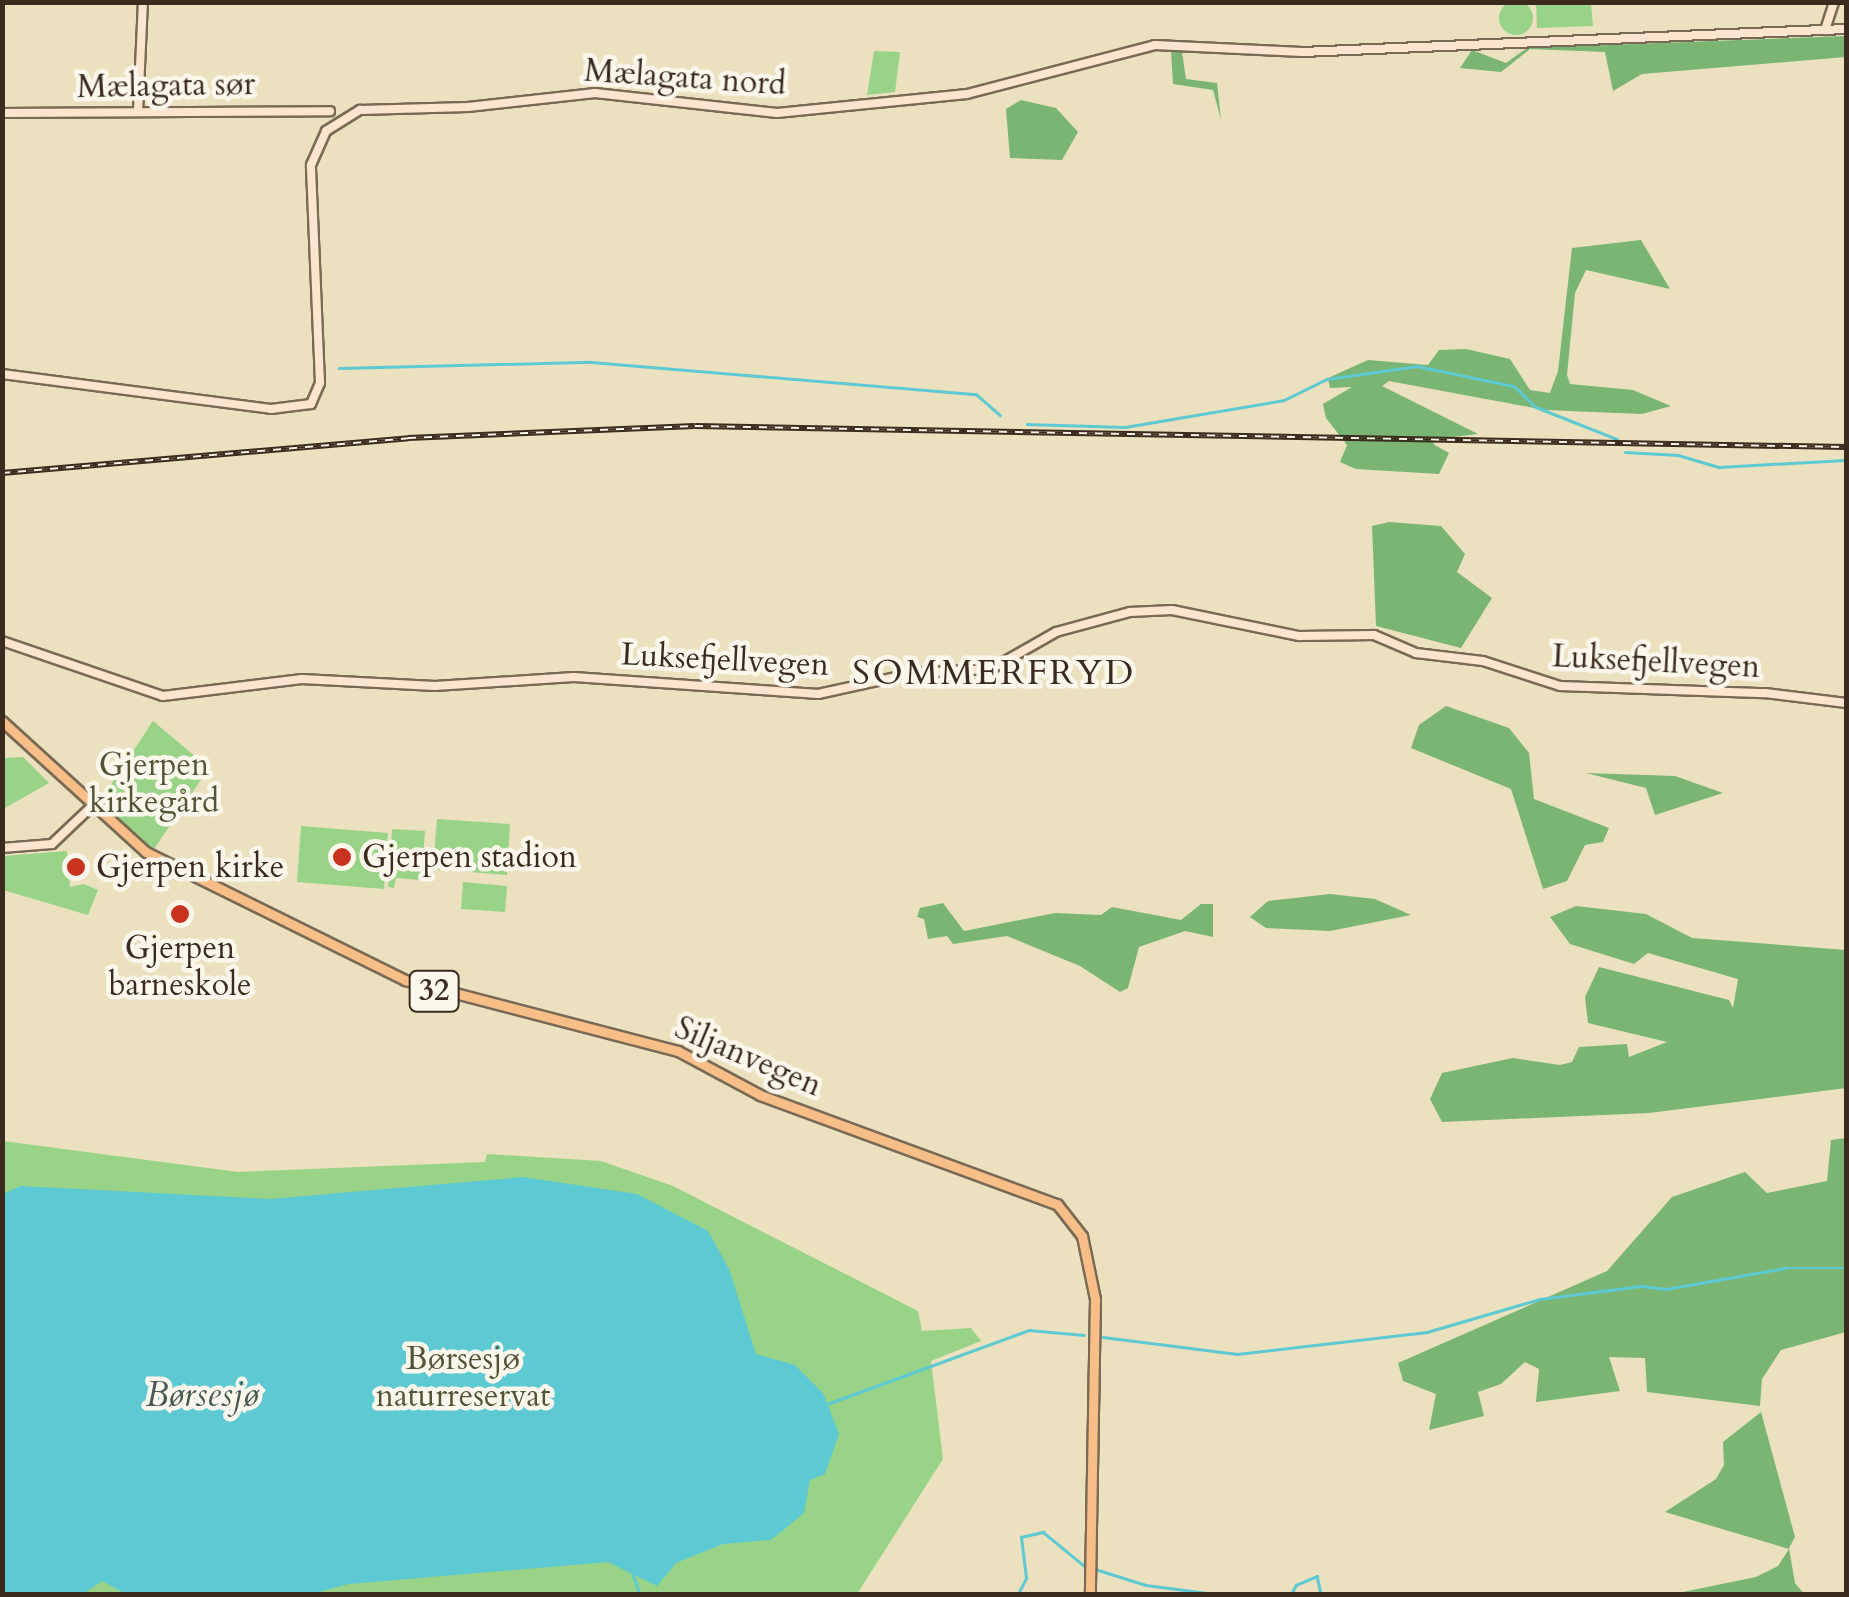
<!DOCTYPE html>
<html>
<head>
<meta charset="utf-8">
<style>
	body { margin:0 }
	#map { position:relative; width:1849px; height:1597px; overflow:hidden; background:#ebe1bf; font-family:Cardo,serif }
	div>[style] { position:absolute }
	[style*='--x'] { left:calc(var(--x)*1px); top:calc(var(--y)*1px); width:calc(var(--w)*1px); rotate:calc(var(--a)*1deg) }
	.green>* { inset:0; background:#98d387 }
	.round { border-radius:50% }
	.forest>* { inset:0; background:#7ab574 }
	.water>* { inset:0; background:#5dc9d3 }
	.stream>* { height:2.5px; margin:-1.25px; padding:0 1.25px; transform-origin:1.25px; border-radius:1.25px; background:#5dc9d3 }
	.roads { filter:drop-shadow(2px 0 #796a56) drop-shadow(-2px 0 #796a56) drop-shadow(0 2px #796a56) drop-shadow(0 -2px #796a56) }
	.secondary>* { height:8px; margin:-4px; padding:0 4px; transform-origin:4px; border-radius:4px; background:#fce5cf }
	.primary>* { height:9px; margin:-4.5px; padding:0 4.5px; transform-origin:4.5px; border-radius:4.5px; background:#f7be87 }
	.rail>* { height:6px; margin-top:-3px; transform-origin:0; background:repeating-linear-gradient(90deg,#fbf7ec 0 8px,#3b2a1e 0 16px); box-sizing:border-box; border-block:2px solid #3b2a1e }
	.dots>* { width:28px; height:28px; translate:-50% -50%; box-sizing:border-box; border:5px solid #fbf7ec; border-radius:50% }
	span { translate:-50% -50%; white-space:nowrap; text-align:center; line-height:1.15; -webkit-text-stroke:9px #fbf7ec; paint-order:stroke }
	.shield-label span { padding:2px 8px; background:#fbf7ec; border:2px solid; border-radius:8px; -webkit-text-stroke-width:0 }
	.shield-label { font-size:30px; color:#3b2a1e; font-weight:700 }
	.street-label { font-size:32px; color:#3b2a1e }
	.park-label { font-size:32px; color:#525438 }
	.poi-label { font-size:32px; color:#3b2a1e }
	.left { translate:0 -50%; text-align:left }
	.neighbourhood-label { font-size:35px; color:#3b2a1e; letter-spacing:2.5px }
	.water-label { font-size:35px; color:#455a54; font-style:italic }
	.frame { position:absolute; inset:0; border:5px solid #3b2a1e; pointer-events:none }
</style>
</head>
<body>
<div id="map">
	<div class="green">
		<div class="round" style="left:1499px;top:1px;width:34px;height:34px"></div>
		<div style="clip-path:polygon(1536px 3px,1591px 3px,1593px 26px,1537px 28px)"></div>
		<div style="clip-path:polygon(874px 51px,900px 52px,895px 92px,867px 95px)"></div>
		<div style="clip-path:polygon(153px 721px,209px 768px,154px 849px,97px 806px)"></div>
		<div style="clip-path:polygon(23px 757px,49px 783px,3px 809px,3px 758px)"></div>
		<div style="clip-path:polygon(437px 819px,510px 824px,507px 875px,433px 869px)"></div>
		<div style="clip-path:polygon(301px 826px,388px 833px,384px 889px,297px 882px)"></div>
		<div style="clip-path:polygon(392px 829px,425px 831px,421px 880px,396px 878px,394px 888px,388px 887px)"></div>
		<div style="clip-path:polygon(67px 851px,70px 887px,84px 884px,98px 890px,88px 915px,3px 890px,3px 856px)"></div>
		<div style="clip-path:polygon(463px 882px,507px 886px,505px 912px,461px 909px)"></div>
		<div style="clip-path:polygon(3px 1141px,238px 1172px,485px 1162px,487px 1154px,601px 1161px,673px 1186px,918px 1311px,922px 1331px,971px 1328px,981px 1341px,931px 1361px,943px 1459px,857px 1594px,3px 1594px)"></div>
	</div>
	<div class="forest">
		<div style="clip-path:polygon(1846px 36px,1846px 57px,1642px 74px,1613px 91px,1605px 52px,1530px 49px,1501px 72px,1460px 68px,1472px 50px,1506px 63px,1527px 48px)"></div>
		<div style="clip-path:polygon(1171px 51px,1182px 52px,1186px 79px,1217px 83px,1221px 120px,1213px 90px,1173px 84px)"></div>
		<div style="clip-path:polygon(1021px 100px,1056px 108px,1078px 132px,1062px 160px,1010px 158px,1006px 109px)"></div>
		<div style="clip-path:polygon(1641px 240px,1670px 289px,1586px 270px,1575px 293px,1567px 375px,1570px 384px,1633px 390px,1671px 406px,1642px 414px,1545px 410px,1389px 381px,1382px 386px,1478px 434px,1437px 439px,1433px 444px,1449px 453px,1439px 474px,1356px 469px,1340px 462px,1347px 445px,1326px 418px,1323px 404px,1352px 387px,1330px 388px,1328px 378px,1368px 360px,1428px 365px,1439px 350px,1466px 349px,1510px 359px,1530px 390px,1550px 393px,1558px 371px,1572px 248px)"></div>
		<div style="clip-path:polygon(1389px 522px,1441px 526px,1465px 554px,1457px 572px,1492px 598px,1461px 648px,1376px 626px,1372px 526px)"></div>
		<div style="clip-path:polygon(1446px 706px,1509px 728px,1529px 753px,1534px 799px,1609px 828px,1603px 842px,1585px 845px,1567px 881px,1543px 889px,1511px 789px,1411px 748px,1419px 725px)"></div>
		<div style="clip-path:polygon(1586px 773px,1675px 776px,1723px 793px,1655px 815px,1646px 788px)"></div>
		<div style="clip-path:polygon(1330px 894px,1375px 899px,1411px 915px,1330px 931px,1266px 928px,1250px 917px,1268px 901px)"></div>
		<div style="clip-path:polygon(943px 903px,964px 931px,1055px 913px,1101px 915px,1112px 907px,1181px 920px,1201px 904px,1213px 904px,1213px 937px,1185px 931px,1139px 947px,1128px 988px,1120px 992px,1080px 966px,1007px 936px,953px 944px,947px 936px,928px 939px,924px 919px,917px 917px,920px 908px)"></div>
		<div style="clip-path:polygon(1576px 906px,1646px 914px,1692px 938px,1846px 950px,1846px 1088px,1649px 1113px,1442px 1122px,1430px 1099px,1442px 1073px,1513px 1058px,1560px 1065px,1572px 1062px,1579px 1047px,1627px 1044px,1629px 1057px,1667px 1042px,1588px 1023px,1585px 997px,1599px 967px,1729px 1000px,1733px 1008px,1738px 979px,1648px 953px,1634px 964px,1570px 944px,1550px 917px)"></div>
		<div style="clip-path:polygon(1846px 1138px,1846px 1332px,1781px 1350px,1762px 1379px,1760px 1406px,1647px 1392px,1645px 1358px,1609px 1357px,1620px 1391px,1536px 1402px,1539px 1369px,1525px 1362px,1501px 1384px,1478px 1392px,1484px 1416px,1429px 1430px,1436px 1394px,1403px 1381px,1398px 1363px,1607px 1271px,1672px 1197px,1745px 1172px,1767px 1193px,1827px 1181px,1831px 1140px)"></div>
		<div style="clip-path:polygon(1761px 1412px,1795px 1537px,1789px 1548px,1795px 1583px,1804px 1594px,1673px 1594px,1756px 1577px,1778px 1566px,1789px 1549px,1665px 1512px,1716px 1479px,1724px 1465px,1723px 1442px)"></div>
	</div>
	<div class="water">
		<div style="clip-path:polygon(523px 1177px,637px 1194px,708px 1231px,729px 1269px,756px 1354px,795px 1365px,823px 1393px,839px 1434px,825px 1474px,810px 1480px,804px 1513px,771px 1540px,723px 1544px,676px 1563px,657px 1586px,608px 1562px,349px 1584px,310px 1594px,126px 1594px,102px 1581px,83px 1594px,3px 1592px,3px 1194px,21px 1186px,270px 1199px)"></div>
	</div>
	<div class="stream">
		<div style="--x:339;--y:368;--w:252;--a:-1.4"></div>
		<div style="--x:591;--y:362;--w:386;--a:4.8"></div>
		<div style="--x:976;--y:394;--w:32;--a:41"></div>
		<div style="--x:1027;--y:424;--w:98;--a:1.8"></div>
		<div style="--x:1125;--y:427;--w:161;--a:-9.6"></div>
		<div style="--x:1284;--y:400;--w:48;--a:-26"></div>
		<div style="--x:1327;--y:379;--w:91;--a:-8.2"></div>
		<div style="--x:1417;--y:366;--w:99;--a:11.7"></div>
		<div style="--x:1514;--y:386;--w:30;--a:44"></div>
		<div style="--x:1536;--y:407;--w:87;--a:21.6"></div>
		<div style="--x:1625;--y:452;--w:53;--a:3.2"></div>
		<div style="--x:1678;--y:455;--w:43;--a:16.3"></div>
		<div style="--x:1719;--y:467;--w:127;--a:-3.2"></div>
		<div style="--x:1103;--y:1337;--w:135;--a:7.2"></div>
		<div style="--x:1237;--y:1354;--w:191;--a:-6.6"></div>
		<div style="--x:1427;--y:1332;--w:118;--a:-16.3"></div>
		<div style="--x:1540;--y:1299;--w:103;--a:-7.3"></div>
		<div style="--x:1642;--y:1286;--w:24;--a:7"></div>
		<div style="--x:1666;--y:1289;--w:121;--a:-10"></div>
		<div style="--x:1785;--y:1268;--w:61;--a:0"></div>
		<div style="--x:827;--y:1404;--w:215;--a:-20.1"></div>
		<div style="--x:1029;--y:1330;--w:55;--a:5.2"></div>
		<div style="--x:1095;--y:1569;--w:53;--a:17.4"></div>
		<div style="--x:1146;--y:1585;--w:69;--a:7.5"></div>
		<div style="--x:633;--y:1574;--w:21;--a:71"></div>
		<div style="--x:885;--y:1594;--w:78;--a:0"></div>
		<div style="--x:1018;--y:1594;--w:18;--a:-63"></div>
		<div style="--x:1026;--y:1578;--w:41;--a:-97"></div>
		<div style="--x:1021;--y:1537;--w:23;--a:-13"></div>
		<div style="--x:1043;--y:1532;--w:57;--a:39.3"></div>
		<div style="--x:1291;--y:1594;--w:10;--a:-61"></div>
		<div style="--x:1296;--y:1585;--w:23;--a:-23"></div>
		<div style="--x:1317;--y:1576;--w:18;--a:77"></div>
	</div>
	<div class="roads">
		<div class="secondary">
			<div style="--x:1825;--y:30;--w:29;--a:-72"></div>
			<div style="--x:138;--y:111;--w:109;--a:-87.4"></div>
			<div style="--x:2;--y:113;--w:328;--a:-0.3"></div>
			<div style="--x:2;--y:374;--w:271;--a:7.4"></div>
			<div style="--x:271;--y:409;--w:40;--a:-7.1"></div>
			<div style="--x:311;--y:404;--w:23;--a:-67"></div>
			<div style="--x:320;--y:383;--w:218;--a:-92.4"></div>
			<div style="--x:311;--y:165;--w:37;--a:-66"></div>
			<div style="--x:326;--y:131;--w:40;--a:-32"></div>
			<div style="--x:360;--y:110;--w:108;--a:-1.6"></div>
			<div style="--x:468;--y:107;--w:128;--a:-6.3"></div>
			<div style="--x:595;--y:93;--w:183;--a:6.3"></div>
			<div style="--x:777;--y:113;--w:191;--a:-5.7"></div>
			<div style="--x:967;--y:94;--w:194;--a:-14.6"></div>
			<div style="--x:1155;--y:45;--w:147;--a:2.7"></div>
			<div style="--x:1302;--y:52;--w:544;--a:-2.42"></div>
			<div style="--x:2;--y:641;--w:170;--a:18.9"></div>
			<div style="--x:163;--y:696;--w:140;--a:-7"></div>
			<div style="--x:302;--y:679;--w:133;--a:3"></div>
			<div style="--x:435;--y:686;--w:139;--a:-3.7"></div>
			<div style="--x:574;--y:677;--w:245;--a:4"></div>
			<div style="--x:818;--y:694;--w:98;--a:-12.3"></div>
			<div style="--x:914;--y:673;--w:77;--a:-3"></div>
			<div style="--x:991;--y:669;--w:75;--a:-29.6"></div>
			<div style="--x:1056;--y:632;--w:77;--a:-15.1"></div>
			<div style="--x:1130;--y:612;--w:42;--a:-2.7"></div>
			<div style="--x:1172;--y:610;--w:130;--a:11.6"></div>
			<div style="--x:1299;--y:636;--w:75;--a:-0.8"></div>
			<div style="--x:1374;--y:635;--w:46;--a:23.2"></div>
			<div style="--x:1416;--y:653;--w:67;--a:6.8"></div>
			<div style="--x:1483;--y:661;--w:81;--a:18"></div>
			<div style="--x:1560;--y:686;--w:205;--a:2"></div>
			<div style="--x:1765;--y:693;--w:82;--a:7"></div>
			<div style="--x:2;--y:848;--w:50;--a:-4.6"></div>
			<div style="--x:52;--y:844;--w:54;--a:-43.5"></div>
		</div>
		<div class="primary">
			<div style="--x:2;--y:721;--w:195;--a:42.3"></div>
			<div style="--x:146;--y:852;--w:289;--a:26.3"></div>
			<div style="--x:405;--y:980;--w:282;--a:14.6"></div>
			<div style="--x:678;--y:1051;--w:93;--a:28.2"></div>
			<div style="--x:760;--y:1095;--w:316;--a:20.2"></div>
			<div style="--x:1057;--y:1204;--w:41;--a:52"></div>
			<div style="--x:1082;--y:1236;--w:64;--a:78.3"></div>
			<div style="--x:1095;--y:1299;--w:295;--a:91"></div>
		</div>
	</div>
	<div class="rail">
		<div style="--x:2;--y:473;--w:408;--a:-4.9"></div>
		<div style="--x:408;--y:438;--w:287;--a:-2.4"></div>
		<div style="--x:695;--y:426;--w:1151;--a:1.05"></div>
	</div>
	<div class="dots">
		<div style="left:342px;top:857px;background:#c8321e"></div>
		<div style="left:76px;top:867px;background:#c8321e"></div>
		<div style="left:180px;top:914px;background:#c8321e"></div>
	</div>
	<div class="shield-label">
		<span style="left:434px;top:991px">32</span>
	</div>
	<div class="street-label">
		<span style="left:685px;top:78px;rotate:4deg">Mælagata nord</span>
		<span style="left:166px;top:86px;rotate:-1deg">Mælagata sør</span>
		<span style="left:725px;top:660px;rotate:3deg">Luksefjellvegen</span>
		<span style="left:1656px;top:662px;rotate:3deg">Luksefjellvegen</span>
		<span style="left:748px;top:1057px;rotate:23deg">Siljanvegen</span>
	</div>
	<div class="park-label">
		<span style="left:154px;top:784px">Gjerpen<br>kirkegård</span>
		<span style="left:463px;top:1378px">Børsesjø<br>naturreservat</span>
	</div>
	<div class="poi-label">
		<span class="left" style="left:362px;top:857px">Gjerpen stadion</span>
		<span class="left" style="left:96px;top:867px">Gjerpen kirke</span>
		<span style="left:180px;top:967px">Gjerpen<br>barneskole</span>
	</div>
	<div class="neighbourhood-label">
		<span style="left:994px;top:673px">SOMMERFRYD</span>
	</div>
	<div class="water-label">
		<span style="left:202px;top:1395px">Børsesjø</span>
	</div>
	<div class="frame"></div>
</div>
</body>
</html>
